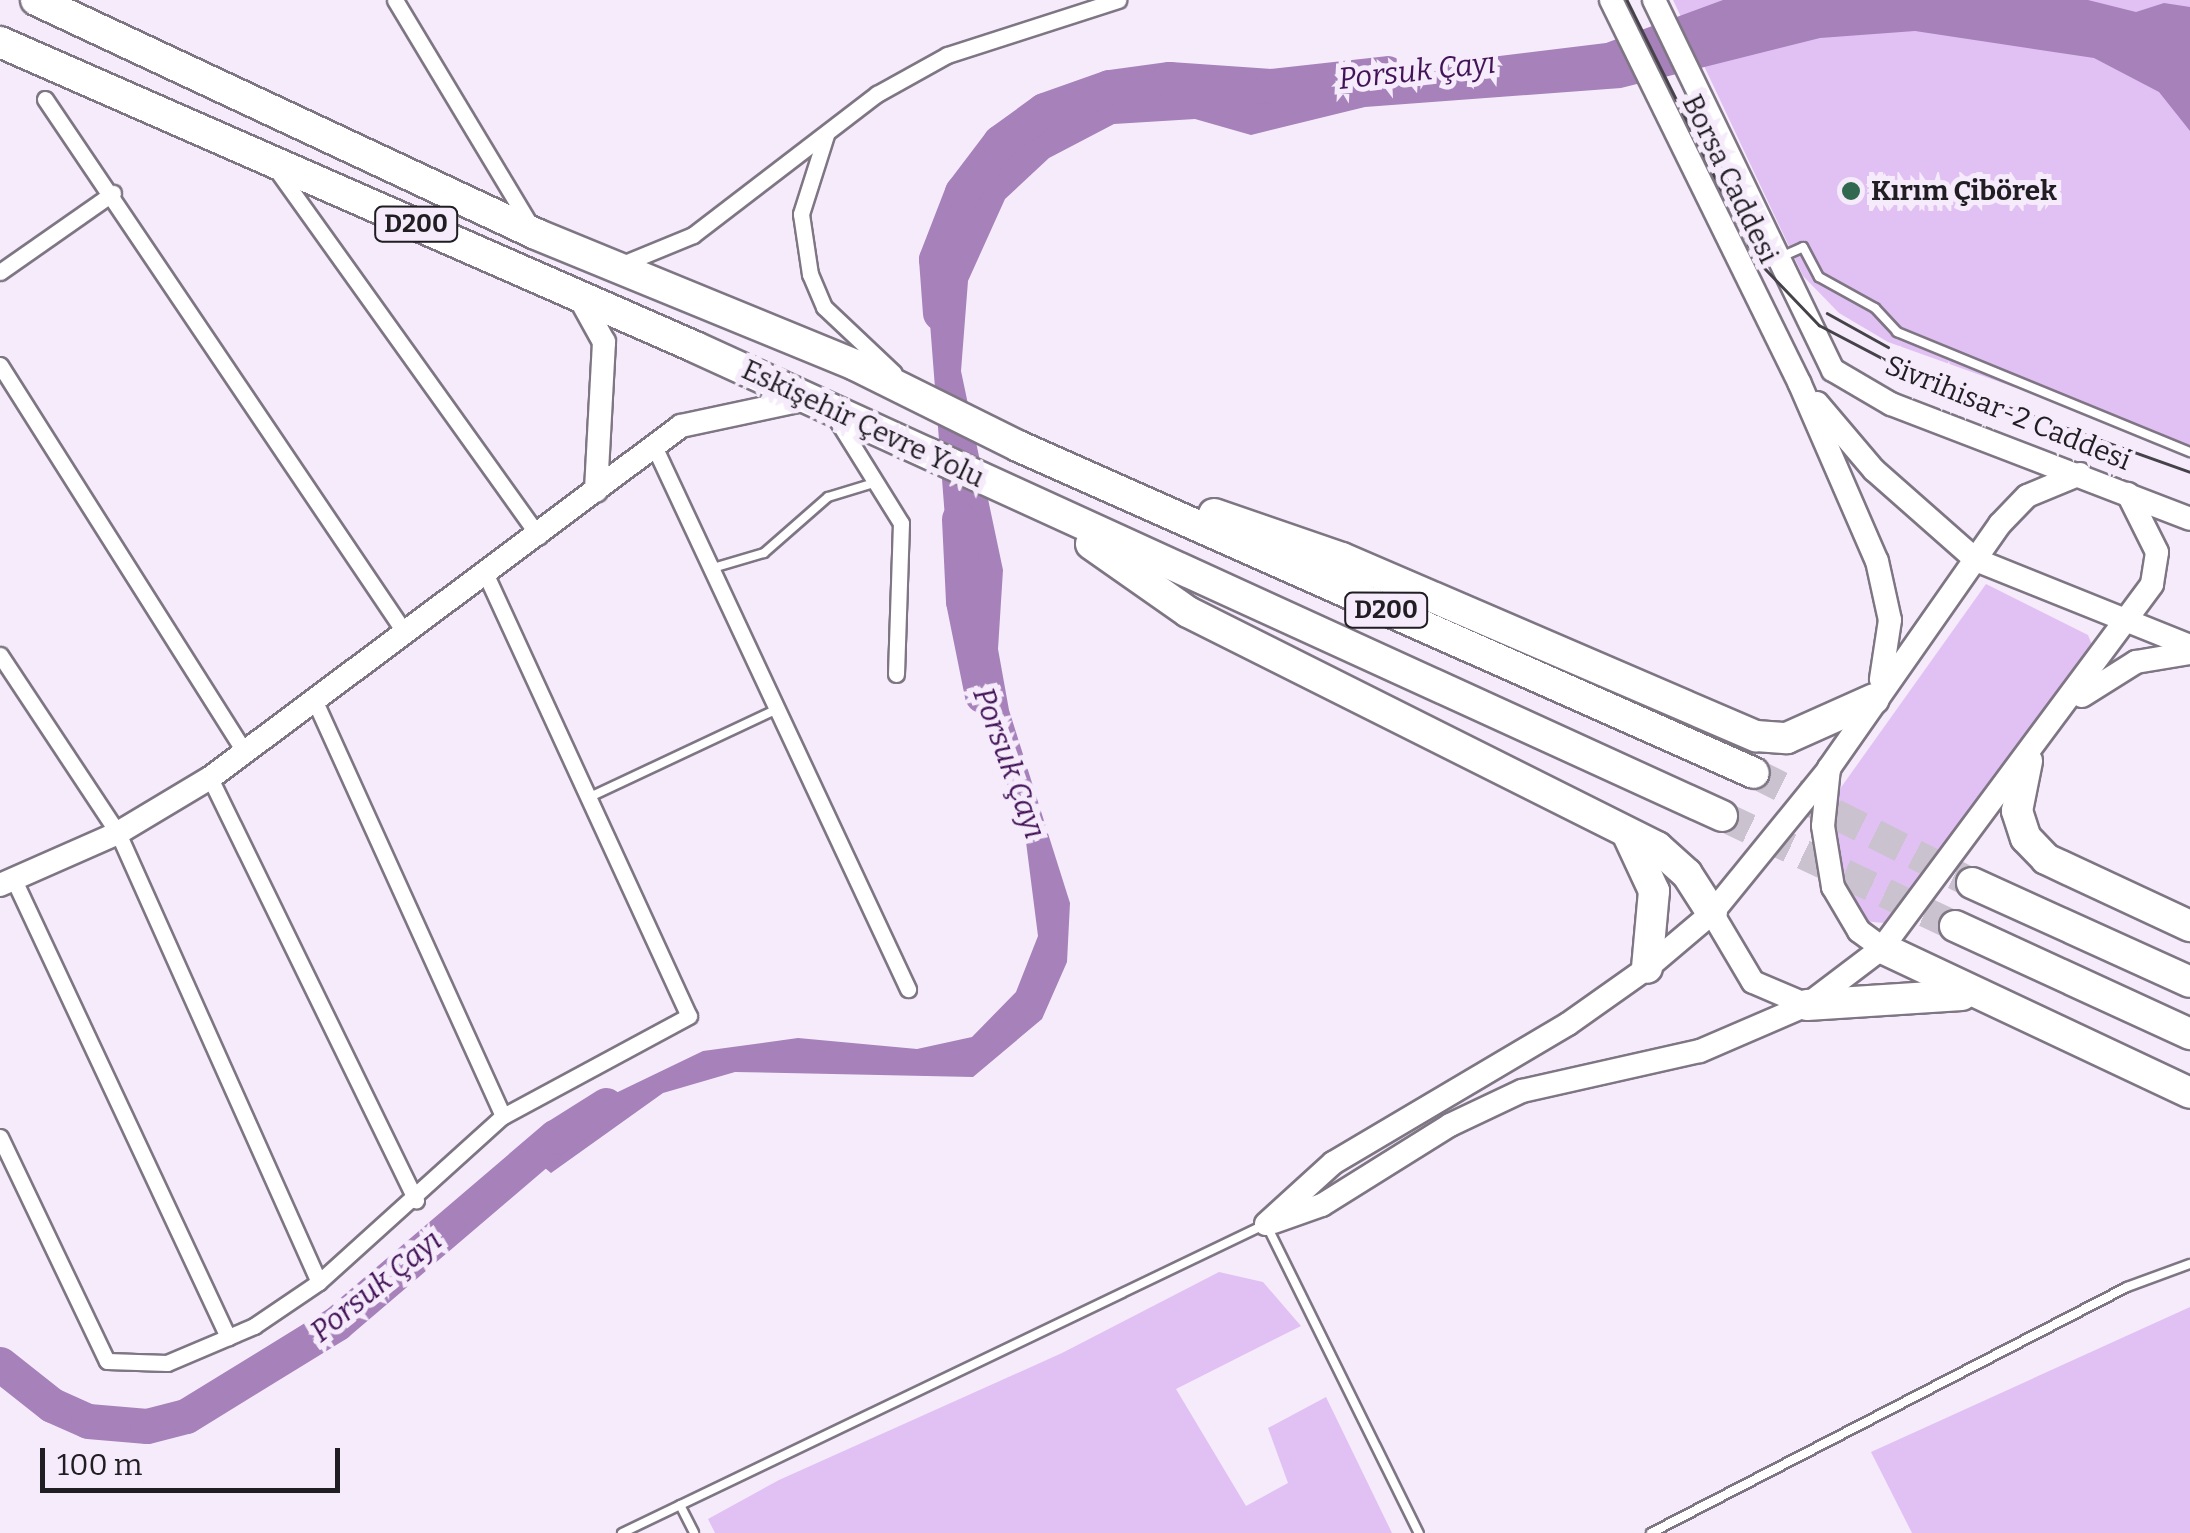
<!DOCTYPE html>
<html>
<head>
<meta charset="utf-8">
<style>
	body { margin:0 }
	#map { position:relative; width:2190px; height:1533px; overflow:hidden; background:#f5ebfb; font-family:Bitter,serif }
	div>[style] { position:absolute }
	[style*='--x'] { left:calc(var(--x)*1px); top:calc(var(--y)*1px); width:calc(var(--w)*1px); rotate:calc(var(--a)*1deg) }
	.green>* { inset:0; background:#e1c1f4 }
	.water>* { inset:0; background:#a681ba }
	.river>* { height:35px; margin:-17.5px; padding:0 17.5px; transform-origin:17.5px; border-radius:17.5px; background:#a681ba }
	.highway-tunnel>* { height:30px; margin-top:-15px; transform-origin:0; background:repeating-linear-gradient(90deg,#cbc2d0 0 30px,transparent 0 45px) }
	.roads { filter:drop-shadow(2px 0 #7f7684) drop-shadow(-2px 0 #7f7684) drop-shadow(0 2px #7f7684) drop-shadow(0 -2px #7f7684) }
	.lane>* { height:8px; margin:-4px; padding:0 4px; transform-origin:4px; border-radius:4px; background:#fff }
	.street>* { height:15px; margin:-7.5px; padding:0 7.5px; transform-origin:7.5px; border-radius:7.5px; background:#fff }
	.secondary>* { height:22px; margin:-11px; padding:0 11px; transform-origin:11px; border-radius:11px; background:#fff }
	.highway>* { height:30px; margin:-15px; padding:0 15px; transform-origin:15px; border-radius:15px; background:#fff }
	.tram>* { height:2.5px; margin:-1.25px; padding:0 1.25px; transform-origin:1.25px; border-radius:1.25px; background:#464249 }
	.dots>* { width:28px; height:28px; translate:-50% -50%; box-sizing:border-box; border:5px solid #f5ebfb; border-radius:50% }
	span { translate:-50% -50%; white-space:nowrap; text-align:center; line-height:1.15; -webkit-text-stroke:10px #f5ebfb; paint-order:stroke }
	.shield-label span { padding:2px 8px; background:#f5ebfb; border:2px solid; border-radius:8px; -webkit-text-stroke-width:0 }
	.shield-label { font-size:25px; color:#211e23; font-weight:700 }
	.street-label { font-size:28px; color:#211e23 }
	.poi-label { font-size:28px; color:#211e23; font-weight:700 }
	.left { translate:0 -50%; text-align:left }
	.water-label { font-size:30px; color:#431358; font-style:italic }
	.scale { position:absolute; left:40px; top:1448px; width:300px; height:45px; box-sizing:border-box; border:5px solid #211e23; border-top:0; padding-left:12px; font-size:30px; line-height:35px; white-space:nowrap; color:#211e23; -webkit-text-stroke:8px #f5ebfb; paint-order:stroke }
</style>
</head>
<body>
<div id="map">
	<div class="green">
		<div style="clip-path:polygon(1673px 0,2190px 0,2190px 450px,1888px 342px,1839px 313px,1803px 276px)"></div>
		<div style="clip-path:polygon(1986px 584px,2088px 635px,2092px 645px,1884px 923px,1863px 921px,1848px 895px,1836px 843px,1837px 793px)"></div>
		<div style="clip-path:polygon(1219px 1272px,1263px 1282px,1301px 1326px,1176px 1389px,1246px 1506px,1288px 1483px,1268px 1428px,1326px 1397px,1392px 1533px,715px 1533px,708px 1519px,779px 1480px,1062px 1353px)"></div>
		<div style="clip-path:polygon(2190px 1307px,2190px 1533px,1912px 1533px,1871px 1452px)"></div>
	</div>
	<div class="water">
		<div style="clip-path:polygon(1723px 0,2088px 0,2136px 12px,2164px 3px,2190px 7px,2190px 131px,2159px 92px,2094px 58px,1915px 31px,1820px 38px,1621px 88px,1365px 107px,1251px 135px,1195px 119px,1114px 124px,1049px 158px,1005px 199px,968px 281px,961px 371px,1003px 570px,998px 649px,1009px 710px,1070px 903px,1067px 962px,1042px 1019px,973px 1077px,735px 1072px,663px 1093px,551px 1173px,534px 1159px,595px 1103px,703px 1051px,798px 1038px,917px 1049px,972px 1037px,1016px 992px,1038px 936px,1026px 842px,971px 671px,972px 605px,945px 518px,928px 297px,948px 229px,1001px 153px,1038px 116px,1190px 74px,1281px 99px,1352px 74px,1606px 43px)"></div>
	</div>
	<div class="river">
		<div style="--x:940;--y:313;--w:54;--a:-94.2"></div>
		<div style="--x:936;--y:259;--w:72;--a:-68.8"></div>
		<div style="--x:962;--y:192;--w:63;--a:-52.8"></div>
		<div style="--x:1000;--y:142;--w:54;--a:-36"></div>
		<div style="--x:1044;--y:110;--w:69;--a:-19.5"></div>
		<div style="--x:1109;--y:87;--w:61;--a:-7.6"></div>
		<div style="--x:1169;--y:79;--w:103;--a:3.9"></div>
		<div style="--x:1272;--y:86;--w:116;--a:-6.4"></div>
		<div style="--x:959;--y:519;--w:82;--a:87.2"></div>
		<div style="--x:963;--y:601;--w:96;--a:78.6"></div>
		<div style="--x:0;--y:1364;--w:66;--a:38.3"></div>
		<div style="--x:52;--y:1405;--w:39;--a:24"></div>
		<div style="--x:88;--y:1421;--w:59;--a:4.8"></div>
		<div style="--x:147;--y:1426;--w:40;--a:-14.4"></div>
		<div style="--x:186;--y:1416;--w:177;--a:-31.6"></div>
		<div style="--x:337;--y:1323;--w:287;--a:-40.5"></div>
		<div style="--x:555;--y:1137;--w:60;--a:-32.1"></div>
	</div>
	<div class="highway-tunnel">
		<div style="--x:1754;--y:773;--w:244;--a:26.8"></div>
		<div style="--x:1722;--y:816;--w:258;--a:25.3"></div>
	</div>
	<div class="roads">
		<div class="lane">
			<div style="--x:1781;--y:257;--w:24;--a:-24"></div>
			<div style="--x:1803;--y:247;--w:34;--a:62"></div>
			<div style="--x:1819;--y:277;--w:64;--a:29"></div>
			<div style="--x:1875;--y:308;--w:33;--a:47"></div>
			<div style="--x:1897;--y:332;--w:317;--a:22.3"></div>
			<div style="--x:713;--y:568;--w:53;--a:-16.4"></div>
			<div style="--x:764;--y:553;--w:85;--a:-41.2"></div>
			<div style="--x:828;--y:497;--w:48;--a:-16.9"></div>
			<div style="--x:588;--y:798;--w:209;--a:-25.2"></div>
			<div style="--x:680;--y:1505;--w:31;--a:63"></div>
			<div style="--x:622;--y:1533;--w:714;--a:-25.63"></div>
			<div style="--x:1266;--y:1224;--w:345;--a:63.7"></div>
			<div style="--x:1651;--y:1533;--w:536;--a:-27.33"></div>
			<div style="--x:2127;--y:1287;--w:67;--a:-20.1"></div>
		</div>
		<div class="street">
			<div style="--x:395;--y:0;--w:264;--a:59"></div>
			<div style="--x:45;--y:99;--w:644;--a:56.01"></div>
			<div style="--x:826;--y:135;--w:83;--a:107.6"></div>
			<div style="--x:801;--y:214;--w:61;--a:81.5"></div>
			<div style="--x:810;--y:274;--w:36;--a:67"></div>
			<div style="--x:824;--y:307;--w:96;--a:43.3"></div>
			<div style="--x:276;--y:169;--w:452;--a:54.4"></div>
			<div style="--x:620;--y:265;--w:79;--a:-22.3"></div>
			<div style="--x:693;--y:235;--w:232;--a:-37.5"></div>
			<div style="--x:877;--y:94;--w:80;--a:-29.1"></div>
			<div style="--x:947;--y:55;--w:180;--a:-17.8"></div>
			<div style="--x:0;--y:272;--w:138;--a:-35"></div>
			<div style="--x:0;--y:365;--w:458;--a:57.7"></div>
			<div style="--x:835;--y:417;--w:125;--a:58.1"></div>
			<div style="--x:901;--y:523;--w:151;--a:91.9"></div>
			<div style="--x:653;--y:444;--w:602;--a:64.93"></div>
			<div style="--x:486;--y:575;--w:485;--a:65.3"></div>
			<div style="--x:689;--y:1016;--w:211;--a:151.7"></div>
			<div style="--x:0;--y:655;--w:214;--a:56.5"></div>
			<div style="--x:118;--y:833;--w:492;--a:65.9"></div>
			<div style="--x:210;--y:778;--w:470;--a:64"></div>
			<div style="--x:14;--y:880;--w:505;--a:64.91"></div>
			<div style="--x:0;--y:1137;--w:248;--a:64.5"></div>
			<div style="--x:107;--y:1361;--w:60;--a:1.9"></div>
			<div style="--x:167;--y:1363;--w:95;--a:-23"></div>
			<div style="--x:254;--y:1326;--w:78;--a:-34.1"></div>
			<div style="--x:319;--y:1282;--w:248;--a:-42.1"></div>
			<div style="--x:503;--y:1116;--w:455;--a:-114.4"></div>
		</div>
		<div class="secondary">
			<div style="--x:1611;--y:0;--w:426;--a:63.8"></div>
			<div style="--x:1799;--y:382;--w:195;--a:66.5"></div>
			<div style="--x:1877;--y:561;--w:60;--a:77.6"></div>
			<div style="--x:1890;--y:620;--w:60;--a:98.7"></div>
			<div style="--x:1654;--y:0;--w:411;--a:64.2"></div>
			<div style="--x:1833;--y:370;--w:67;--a:30.4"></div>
			<div style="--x:1891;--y:404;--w:320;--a:21"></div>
			<div style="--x:578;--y:295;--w:54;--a:61"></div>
			<div style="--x:604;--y:342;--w:149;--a:93.1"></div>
			<div style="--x:1817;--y:403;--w:88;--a:49.6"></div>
			<div style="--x:1874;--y:470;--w:136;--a:41.4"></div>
			<div style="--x:1976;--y:560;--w:231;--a:21.9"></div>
			<div style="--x:2080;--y:474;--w:57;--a:157.5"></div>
			<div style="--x:2027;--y:496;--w:39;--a:134"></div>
			<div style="--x:2000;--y:524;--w:298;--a:125"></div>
			<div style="--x:1829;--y:768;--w:58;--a:95.9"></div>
			<div style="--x:1823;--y:826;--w:62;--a:80.7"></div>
			<div style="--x:1833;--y:887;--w:51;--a:59.4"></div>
			<div style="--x:1859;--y:931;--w:29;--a:36"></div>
			<div style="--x:1882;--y:948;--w:453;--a:-53.4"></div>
			<div style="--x:2152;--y:584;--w:32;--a:-81"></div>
			<div style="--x:2157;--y:552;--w:65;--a:-116.6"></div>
			<div style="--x:2082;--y:696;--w:64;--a:-32.2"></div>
			<div style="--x:2136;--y:662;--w:55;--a:-9.5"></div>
			<div style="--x:0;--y:885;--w:129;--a:-23.8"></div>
			<div style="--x:118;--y:833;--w:107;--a:-30.9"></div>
			<div style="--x:210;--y:778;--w:588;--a:-36.77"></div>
			<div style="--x:681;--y:426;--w:129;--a:-12.1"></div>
			<div style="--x:1712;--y:913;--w:80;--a:59.3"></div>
			<div style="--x:1753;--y:982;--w:59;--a:23.1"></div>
			<div style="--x:1807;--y:1005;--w:94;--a:-37.2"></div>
			<div style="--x:1274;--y:1222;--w:51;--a:-19.5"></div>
			<div style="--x:1322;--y:1205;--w:151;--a:-32"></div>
			<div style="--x:1450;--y:1125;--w:80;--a:-25.3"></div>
			<div style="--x:1522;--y:1091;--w:182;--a:-12.7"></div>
			<div style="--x:1700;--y:1051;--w:116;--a:-23.3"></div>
			<div style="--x:1266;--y:1224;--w:91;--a:-42.3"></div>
			<div style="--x:1333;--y:1163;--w:273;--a:-30.6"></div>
			<div style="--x:1568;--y:1024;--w:97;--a:-35.3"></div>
			<div style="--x:1647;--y:968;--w:85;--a:-40.2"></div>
			<div style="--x:1712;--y:913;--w:186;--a:-50.9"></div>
		</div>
		<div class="highway">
			<div style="--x:36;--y:0;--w:552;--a:25.08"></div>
			<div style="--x:536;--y:234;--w:345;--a:22.3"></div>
			<div style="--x:855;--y:365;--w:182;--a:26.4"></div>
			<div style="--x:1018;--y:446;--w:805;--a:23.96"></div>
			<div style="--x:0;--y:42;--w:759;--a:23.69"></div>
			<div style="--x:695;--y:347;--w:1129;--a:24.54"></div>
			<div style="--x:1214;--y:514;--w:135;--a:19"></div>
			<div style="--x:1342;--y:558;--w:451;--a:23.3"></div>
			<div style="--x:1756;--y:736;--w:31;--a:4"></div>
			<div style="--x:1787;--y:738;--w:95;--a:-24.1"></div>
			<div style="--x:1091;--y:544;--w:118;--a:35"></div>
			<div style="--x:1188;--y:612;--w:525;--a:26.61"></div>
			<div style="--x:1657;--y:847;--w:40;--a:42"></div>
			<div style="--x:1687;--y:874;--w:46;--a:57.3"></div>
			<div style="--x:2027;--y:761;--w:51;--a:101.3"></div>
			<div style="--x:2017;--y:811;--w:28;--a:72"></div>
			<div style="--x:2026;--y:838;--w:29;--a:46"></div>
			<div style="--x:2046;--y:859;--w:159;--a:25"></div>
			<div style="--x:1627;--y:833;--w:64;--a:65"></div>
			<div style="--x:1654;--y:891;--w:77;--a:95.2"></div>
			<div style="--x:1972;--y:883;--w:239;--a:24.4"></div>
			<div style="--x:1955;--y:926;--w:259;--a:24.7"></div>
			<div style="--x:1882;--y:948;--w:340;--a:25.2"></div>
			<div style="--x:1807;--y:1005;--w:155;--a:-3.7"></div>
		</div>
	</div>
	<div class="tram">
		<div style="--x:1627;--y:0;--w:288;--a:63.6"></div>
		<div style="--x:1755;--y:258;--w:93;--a:46.3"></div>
		<div style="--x:1819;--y:325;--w:99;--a:27.6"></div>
		<div style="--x:1907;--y:371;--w:300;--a:19.6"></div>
		<div style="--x:1827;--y:313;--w:70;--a:29.1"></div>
	</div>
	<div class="dots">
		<div style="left:1851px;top:191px;background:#316950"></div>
	</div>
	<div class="shield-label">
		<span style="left:416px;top:224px">D200</span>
		<span style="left:1386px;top:610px">D200</span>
	</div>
	<div class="street-label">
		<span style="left:1730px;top:179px;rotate:64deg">Borsa Caddesi</span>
		<span style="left:2008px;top:413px;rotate:22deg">Sivrihisar-2 Caddesi</span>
		<span style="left:863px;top:424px;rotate:25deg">Eskişehir Çevre Yolu</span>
	</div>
	<div class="poi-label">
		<span class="left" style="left:1871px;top:191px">Kırım Çibörek</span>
	</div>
	<div class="water-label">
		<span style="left:1417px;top:71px;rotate:-6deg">Porsuk Çayı</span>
		<span style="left:1009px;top:763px;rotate:70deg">Porsuk Çayı</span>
		<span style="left:376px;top:1286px;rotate:-39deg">Porsuk Çayı</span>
	</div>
	<div class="scale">100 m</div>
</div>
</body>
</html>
